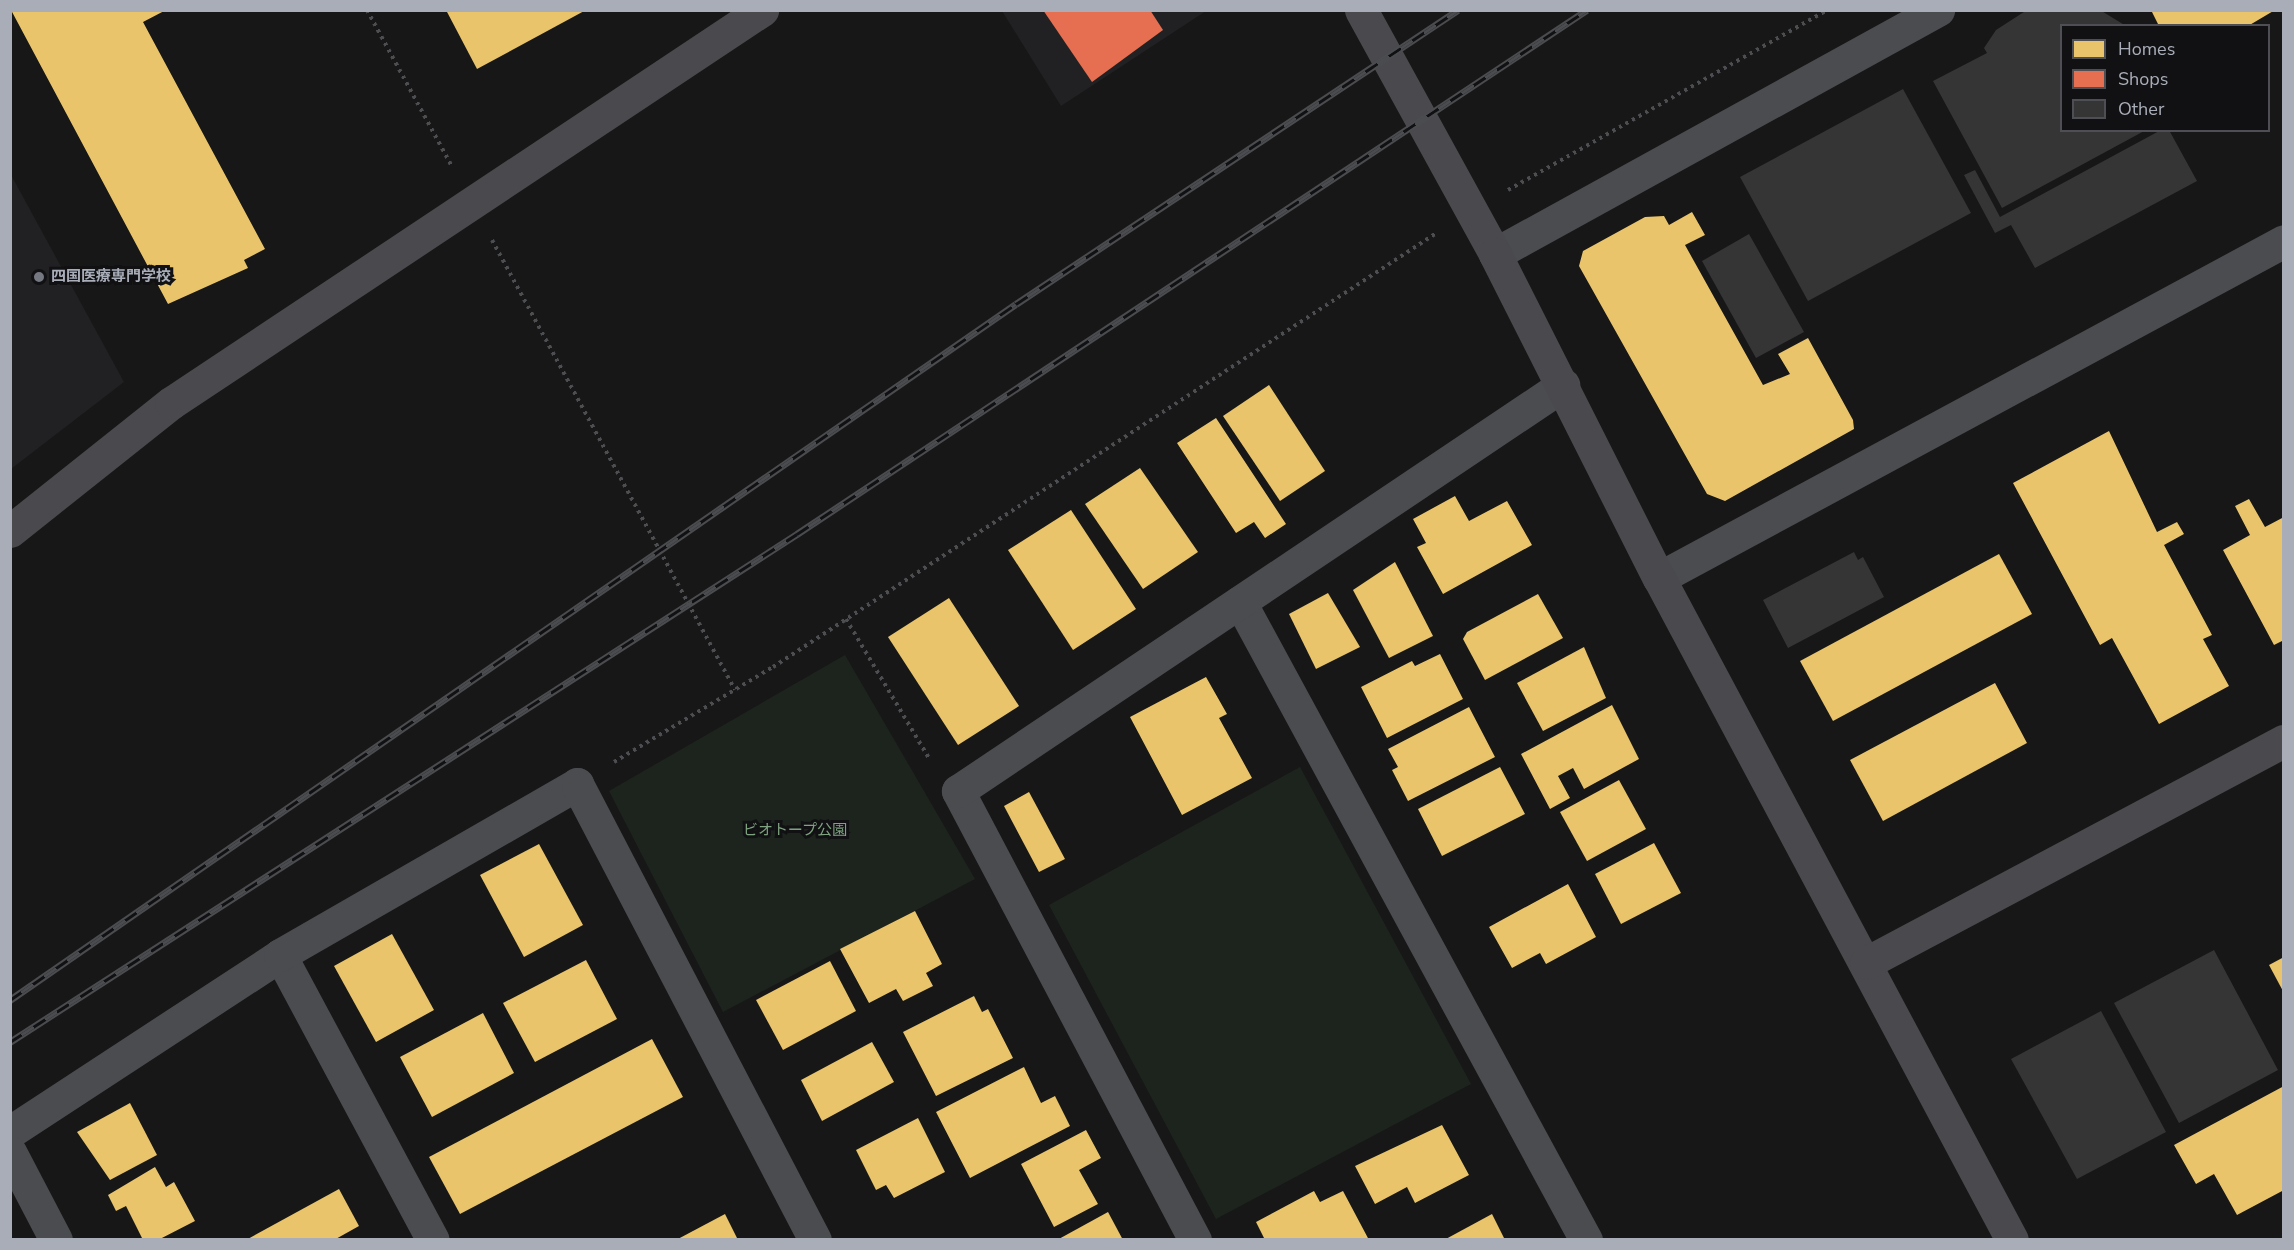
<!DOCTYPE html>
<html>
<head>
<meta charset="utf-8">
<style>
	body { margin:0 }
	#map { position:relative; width:2294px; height:1250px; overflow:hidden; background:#171717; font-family:"Nunito Sans","Noto Sans JP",sans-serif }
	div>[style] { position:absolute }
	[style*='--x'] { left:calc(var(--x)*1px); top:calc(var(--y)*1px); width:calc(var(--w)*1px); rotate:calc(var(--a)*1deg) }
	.built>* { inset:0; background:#212123 }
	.green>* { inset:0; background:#1d241e }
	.homes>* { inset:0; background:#e9c46a }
	.shops>* { inset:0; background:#e76f51 }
	.building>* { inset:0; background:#353536 }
	.path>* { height:4px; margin-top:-2px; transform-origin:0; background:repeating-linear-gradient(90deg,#4d4e52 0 3px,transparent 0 7.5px) }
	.street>* { height:33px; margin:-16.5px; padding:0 16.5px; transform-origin:16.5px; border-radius:16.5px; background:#4b4c50 }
	.secondary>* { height:33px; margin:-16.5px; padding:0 16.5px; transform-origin:16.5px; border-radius:16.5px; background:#4a4a4e }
	.rail>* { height:7px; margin-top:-3.5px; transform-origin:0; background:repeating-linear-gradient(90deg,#111113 0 14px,#4b4c4f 0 28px); box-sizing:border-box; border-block:2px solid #4b4c4f }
	.dots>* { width:16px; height:16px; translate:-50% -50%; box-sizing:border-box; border:3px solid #111113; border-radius:50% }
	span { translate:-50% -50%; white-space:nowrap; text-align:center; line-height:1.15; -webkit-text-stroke:6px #111113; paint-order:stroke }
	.poi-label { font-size:15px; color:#a8adb8; font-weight:700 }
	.left { translate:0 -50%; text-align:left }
	.park-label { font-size:15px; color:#7fa381 }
	.frame { position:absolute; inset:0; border:12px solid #a8adb8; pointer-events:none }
	.legend { position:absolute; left:2060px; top:24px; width:210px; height:108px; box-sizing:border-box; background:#111113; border:2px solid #4d4f55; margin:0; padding:8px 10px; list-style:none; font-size:18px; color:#a8adb8 }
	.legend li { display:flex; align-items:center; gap:12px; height:30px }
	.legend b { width:30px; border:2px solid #4d4f55 }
</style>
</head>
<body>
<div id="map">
	<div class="built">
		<div style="clip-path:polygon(1002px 11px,1206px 11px,1061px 106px)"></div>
		<div style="clip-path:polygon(10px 173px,124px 382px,11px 469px,10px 469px)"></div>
	</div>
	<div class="green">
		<div style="clip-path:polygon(845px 655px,975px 879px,723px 1012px,609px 791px)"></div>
		<div style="clip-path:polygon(1300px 767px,1471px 1084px,1216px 1219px,1049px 905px)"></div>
	</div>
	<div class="homes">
		<div style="clip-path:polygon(11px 10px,166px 10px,143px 22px,265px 249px,244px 260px,248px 268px,168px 304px)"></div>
		<div style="clip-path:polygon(446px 10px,586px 10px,477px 69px)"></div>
		<div style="clip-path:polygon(2151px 10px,2275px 10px,2248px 26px,2159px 26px)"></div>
		<div style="clip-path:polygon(1692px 212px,1705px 235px,1685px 245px,1763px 385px,1790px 374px,1778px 354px,1808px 338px,1853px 420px,1854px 429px,1725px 501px,1707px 494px,1579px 266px,1583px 251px,1645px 217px,1664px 216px,1669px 225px)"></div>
		<div style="clip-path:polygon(1269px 385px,1325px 471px,1280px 501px,1223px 416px)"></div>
		<div style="clip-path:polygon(1216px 418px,1286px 524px,1265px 538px,1254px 522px,1236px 533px,1177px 443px)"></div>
		<div style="clip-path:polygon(2109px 431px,2157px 532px,2177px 522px,2184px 534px,2164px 545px,2212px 635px,2203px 639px,2229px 686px,2159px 724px,2112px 638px,2100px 645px,2013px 483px)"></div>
		<div style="clip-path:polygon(1140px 468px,1198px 552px,1143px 589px,1085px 504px)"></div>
		<div style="clip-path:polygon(1455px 496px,1469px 521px,1507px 501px,1532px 545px,1443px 594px,1417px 547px,1426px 543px,1413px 519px)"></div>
		<div style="clip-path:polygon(2249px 499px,2265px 527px,2284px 517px,2284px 640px,2274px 645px,2223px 550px,2250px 535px,2235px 506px)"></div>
		<div style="clip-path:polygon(1071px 510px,1136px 609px,1073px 650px,1008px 550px)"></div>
		<div style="clip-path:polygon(1999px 554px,2032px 614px,1833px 721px,1800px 661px)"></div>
		<div style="clip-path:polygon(1395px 562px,1433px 636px,1389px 658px,1353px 590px)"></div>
		<div style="clip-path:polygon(1328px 593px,1360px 647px,1316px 669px,1289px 614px)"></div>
		<div style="clip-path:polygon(1538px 594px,1563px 638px,1485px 680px,1463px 639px,1467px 632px)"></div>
		<div style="clip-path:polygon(949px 598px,1019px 706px,958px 745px,888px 637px)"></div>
		<div style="clip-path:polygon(1584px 647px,1606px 698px,1543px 731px,1517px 683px)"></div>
		<div style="clip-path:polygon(1440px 654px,1463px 699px,1387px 738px,1361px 687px,1412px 661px,1415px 666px)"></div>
		<div style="clip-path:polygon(1206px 677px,1227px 714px,1219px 718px,1252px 778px,1182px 815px,1130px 717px)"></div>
		<div style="clip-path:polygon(1995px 683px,2027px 743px,1883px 821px,1850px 760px)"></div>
		<div style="clip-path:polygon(1612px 705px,1639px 759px,1584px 789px,1573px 768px,1558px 776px,1570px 798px,1550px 809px,1521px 754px)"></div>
		<div style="clip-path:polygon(1469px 707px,1495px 757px,1408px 801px,1392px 770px,1398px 767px,1388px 749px)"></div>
		<div style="clip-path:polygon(1500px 767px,1525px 814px,1442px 856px,1418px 809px)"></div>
		<div style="clip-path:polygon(1619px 780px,1646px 829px,1587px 861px,1560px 812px)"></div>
		<div style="clip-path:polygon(1029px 792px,1065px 859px,1039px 872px,1004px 806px)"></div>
		<div style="clip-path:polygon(1654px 843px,1681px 893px,1621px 924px,1595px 874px)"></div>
		<div style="clip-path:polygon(539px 844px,583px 925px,524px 957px,480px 875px)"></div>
		<div style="clip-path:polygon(1568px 884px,1596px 937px,1546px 964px,1540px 953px,1512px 968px,1489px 927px)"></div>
		<div style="clip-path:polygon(915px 911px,942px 964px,926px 973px,933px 986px,903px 1001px,896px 989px,869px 1003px,840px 949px)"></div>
		<div style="clip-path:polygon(392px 934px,434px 1010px,376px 1042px,334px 966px)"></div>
		<div style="clip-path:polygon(2284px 957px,2284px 993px,2269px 965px)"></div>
		<div style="clip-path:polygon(586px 960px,617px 1019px,535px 1062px,503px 1003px)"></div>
		<div style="clip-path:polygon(830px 961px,856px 1011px,783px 1050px,756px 1000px)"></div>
		<div style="clip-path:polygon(974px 996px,982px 1012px,988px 1009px,1013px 1058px,936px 1096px,903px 1032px)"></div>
		<div style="clip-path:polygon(483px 1013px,514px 1073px,432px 1117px,400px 1057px)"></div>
		<div style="clip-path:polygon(652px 1039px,683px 1097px,460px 1214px,429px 1157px)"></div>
		<div style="clip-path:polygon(872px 1042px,894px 1082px,822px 1121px,801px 1080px)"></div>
		<div style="clip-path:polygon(1024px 1067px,1041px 1103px,1055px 1096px,1070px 1126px,970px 1178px,936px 1112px)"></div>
		<div style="clip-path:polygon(2284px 1086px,2284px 1190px,2237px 1215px,2214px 1174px,2196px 1184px,2174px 1145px)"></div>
		<div style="clip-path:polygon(130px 1103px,157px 1155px,110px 1180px,77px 1132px)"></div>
		<div style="clip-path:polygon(918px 1118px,945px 1172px,894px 1198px,886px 1185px,876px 1190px,856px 1150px)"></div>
		<div style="clip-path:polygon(1442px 1125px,1469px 1175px,1415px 1203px,1407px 1187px,1375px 1204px,1355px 1166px)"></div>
		<div style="clip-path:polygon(1086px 1130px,1101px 1158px,1079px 1170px,1098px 1204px,1054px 1227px,1021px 1164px)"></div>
		<div style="clip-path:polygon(155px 1167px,166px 1187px,174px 1182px,195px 1221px,158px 1240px,143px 1240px,126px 1206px,116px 1211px,108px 1195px)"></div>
		<div style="clip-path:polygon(339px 1189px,359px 1226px,334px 1240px,246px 1240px)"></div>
		<div style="clip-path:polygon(1314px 1191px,1320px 1202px,1343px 1191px,1369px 1240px,1265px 1240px,1256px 1222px)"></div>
		<div style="clip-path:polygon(1108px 1212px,1123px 1240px,1057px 1240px)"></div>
		<div style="clip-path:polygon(725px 1214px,738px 1240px,676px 1240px)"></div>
		<div style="clip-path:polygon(1492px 1214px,1505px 1240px,1444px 1240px)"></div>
	</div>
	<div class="shops">
		<div style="clip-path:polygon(1043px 10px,1150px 10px,1163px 30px,1092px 82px)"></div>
	</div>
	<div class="building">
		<div style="clip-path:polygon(2027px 10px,2100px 10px,2126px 26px,2062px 26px,2062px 130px,2146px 130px,2002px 208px,1933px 81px,1987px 53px,1984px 48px,1996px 30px)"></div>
		<div style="clip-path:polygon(1903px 89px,1971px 213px,1808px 301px,1740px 177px)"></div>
		<div style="clip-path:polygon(2161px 130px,2169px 130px,2197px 181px,2035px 268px,2011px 225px,1995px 233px,1964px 175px,1975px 170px,2000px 217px)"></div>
		<div style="clip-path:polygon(1749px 234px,1804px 332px,1756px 358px,1702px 261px)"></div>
		<div style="clip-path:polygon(1854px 552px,1858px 560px,1863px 557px,1884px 597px,1788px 648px,1763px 600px)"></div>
		<div style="clip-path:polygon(2214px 950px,2278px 1070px,2179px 1123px,2114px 1003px)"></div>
		<div style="clip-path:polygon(2101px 1011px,2166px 1132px,2077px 1179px,2011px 1059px)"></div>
	</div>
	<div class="path">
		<div style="--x:367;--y:10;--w:176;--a:61.5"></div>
		<div style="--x:1508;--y:190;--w:367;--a:-29.4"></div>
		<div style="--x:492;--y:240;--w:511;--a:61.63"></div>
		<div style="--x:846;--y:619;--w:164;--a:59.2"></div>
		<div style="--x:614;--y:762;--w:185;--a:-30.9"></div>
		<div style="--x:773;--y:667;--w:791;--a:-33.19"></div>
	</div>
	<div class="street">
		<div style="--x:1495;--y:254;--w:506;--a:-28.85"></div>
		<div style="--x:1659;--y:578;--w:710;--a:-28.33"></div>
		<div style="--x:1240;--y:602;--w:726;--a:61.53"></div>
		<div style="--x:280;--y:955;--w:323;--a:61.8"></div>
		<div style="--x:10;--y:1132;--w:323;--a:-33.2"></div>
		<div style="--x:280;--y:955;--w:343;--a:-29.9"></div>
		<div style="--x:577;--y:784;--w:514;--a:62.44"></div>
		<div style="--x:10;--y:1152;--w:99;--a:62.4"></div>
		<div style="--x:1195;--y:1240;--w:508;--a:-117.83"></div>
		<div style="--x:958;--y:791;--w:729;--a:-33.86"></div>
	</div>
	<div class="secondary">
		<div style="--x:1361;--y:10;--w:278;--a:61.2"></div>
		<div style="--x:1495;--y:254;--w:363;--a:63.2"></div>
		<div style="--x:1659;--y:578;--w:750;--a:61.93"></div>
		<div style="--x:10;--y:531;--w:206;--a:-38.5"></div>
		<div style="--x:171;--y:403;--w:710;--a:-33.62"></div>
		<div style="--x:1866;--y:963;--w:473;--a:-28"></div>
	</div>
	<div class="rail">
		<div style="--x:10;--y:1000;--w:1223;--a:-34.68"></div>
		<div style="--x:1016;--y:304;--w:531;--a:-33.63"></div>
		<div style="--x:10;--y:1042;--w:937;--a:-32.84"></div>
		<div style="--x:797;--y:534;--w:948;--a:-33.56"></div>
	</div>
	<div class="dots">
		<div style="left:39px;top:277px;background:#757880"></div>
	</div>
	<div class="poi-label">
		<span class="left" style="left:51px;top:277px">四国医療専門学校</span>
	</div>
	<div class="park-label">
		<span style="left:795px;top:831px">ビオトープ公園</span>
	</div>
	<div class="frame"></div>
	<ul class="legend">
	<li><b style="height:16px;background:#e9c46a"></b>Homes</li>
	<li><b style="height:16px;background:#e76f51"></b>Shops</li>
	<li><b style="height:16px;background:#353536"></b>Other</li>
	</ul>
</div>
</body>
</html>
